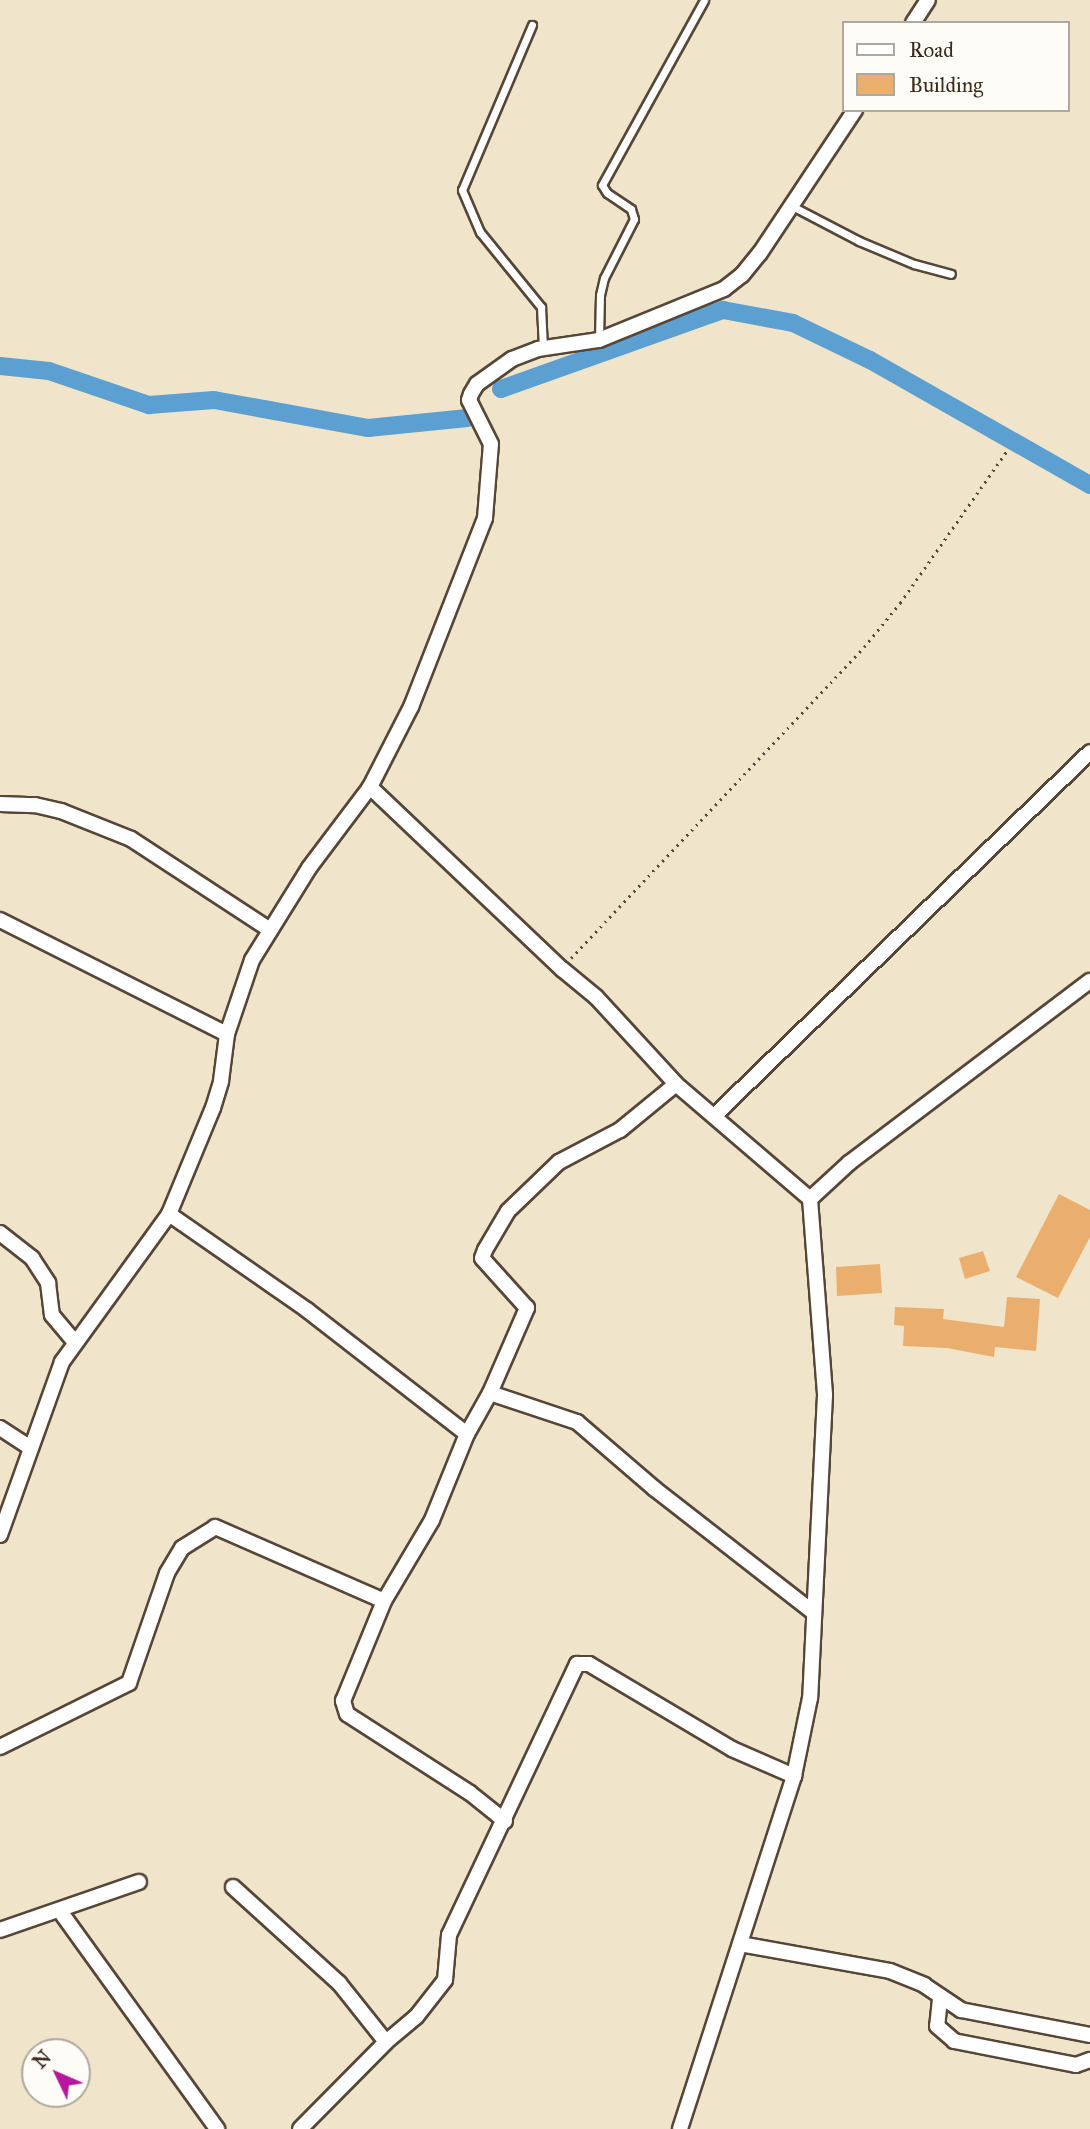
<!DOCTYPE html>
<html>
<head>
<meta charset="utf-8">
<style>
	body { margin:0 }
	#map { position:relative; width:1090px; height:2129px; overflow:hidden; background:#f0e5ca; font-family:"IM FELL Great Primer",serif }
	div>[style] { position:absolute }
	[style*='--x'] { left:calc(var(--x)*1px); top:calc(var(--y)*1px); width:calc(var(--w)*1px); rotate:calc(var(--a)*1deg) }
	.canal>* { height:18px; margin:-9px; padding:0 9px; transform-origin:9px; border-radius:9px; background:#5ca0d1 }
	.building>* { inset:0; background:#eaaf6e }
	.path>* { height:2.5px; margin-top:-1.25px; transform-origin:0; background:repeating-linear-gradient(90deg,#564638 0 2px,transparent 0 7px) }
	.roads { filter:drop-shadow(2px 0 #564638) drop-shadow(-2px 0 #564638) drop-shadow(0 2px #564638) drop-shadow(0 -2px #564638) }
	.lane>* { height:7px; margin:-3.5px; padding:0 3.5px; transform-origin:3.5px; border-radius:3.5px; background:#fff }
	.street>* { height:14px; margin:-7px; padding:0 7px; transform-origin:7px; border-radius:7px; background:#fff }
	span { translate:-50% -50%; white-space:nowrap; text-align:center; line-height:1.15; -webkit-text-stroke:5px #fdfcf7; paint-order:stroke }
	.legend { position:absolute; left:842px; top:21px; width:228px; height:91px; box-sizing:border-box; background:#fdfcf7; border:2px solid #afa8a0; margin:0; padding:9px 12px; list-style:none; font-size:21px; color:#3b2a1e }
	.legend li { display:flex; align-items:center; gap:14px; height:35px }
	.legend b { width:35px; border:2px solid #afa8a0 }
	.north { position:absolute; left:21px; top:2038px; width:70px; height:70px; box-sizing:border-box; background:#fdfcf7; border:2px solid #afa8a0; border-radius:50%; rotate:314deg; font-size:19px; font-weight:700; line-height:28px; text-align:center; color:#3b2a1e }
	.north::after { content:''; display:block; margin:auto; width:24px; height:32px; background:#b5179e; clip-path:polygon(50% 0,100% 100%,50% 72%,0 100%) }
</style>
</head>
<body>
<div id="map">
	<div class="canal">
		<div style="--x:0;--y:366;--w:49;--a:5.8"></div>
		<div style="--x:49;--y:371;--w:106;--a:18.8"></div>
		<div style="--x:149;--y:405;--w:65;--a:-4.4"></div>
		<div style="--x:214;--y:400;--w:157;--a:10.3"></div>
		<div style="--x:368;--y:428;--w:100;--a:-5.7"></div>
		<div style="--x:501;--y:389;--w:236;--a:-19.6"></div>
		<div style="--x:723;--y:310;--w:71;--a:10.5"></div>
		<div style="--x:793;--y:323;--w:85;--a:25.7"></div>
		<div style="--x:870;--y:360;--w:253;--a:29.6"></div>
	</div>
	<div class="building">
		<div style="clip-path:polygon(1059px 1194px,1090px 1210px,1090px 1237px,1058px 1298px,1016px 1277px)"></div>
		<div style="clip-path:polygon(983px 1251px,990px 1271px,965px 1279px,959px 1258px)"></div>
		<div style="clip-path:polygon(880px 1264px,882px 1293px,837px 1296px,836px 1267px)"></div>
		<div style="clip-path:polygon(1007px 1297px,1040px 1299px,1036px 1351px,995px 1347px,994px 1357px,947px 1348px,903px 1346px,904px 1326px,894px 1325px,895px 1307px,944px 1309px,943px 1319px,1004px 1327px)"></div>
	</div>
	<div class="path">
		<div style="--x:571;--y:958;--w:427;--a:-46.7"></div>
		<div style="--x:864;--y:647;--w:57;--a:-50.7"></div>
		<div style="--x:900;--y:603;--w:186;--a:-54.9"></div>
	</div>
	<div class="roads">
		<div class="lane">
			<div style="--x:532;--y:25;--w:179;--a:113"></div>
			<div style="--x:462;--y:190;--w:46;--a:66.8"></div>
			<div style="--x:480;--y:232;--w:97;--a:50.9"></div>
			<div style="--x:541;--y:307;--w:41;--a:87.2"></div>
			<div style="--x:792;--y:206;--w:76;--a:27.6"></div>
			<div style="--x:859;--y:241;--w:60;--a:22.7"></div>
			<div style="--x:914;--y:264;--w:38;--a:15"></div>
			<div style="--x:599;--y:339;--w:44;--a:-88.7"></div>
			<div style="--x:600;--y:295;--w:17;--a:-77"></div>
			<div style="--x:604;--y:278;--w:66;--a:-63"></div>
			<div style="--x:634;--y:219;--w:10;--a:-107"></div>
			<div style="--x:631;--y:209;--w:29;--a:-146"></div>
			<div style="--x:607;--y:193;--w:9;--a:-122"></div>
			<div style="--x:602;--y:185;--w:211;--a:-61.1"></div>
		</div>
		<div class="street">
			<div style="--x:913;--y:23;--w:27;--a:-57"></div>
			<div style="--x:370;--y:787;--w:265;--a:43.5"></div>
			<div style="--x:562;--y:969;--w:44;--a:39.5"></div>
			<div style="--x:596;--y:997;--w:118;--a:47.4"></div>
			<div style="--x:676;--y:1084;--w:177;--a:40.6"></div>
			<div style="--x:810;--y:1199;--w:197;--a:85.6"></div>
			<div style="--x:825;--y:1395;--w:303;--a:92.8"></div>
			<div style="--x:810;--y:1698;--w:80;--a:101.6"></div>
			<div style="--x:794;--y:1776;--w:371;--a:107.9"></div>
			<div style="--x:0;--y:804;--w:35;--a:2"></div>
			<div style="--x:35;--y:805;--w:27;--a:13"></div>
			<div style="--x:61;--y:811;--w:75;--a:21.8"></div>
			<div style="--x:131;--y:839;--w:166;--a:33.2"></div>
			<div style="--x:0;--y:920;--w:254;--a:26.7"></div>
			<div style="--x:714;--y:1116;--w:523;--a:-44.07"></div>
			<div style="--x:810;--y:1199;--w:53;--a:-42.7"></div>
			<div style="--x:849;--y:1163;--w:302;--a:-37.1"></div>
			<div style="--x:169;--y:1214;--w:168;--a:34.8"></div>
			<div style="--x:307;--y:1310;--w:202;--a:37.8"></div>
			<div style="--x:0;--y:1233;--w:41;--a:38"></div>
			<div style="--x:32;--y:1258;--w:30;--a:57"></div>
			<div style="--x:48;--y:1283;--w:32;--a:83"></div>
			<div style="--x:52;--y:1315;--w:35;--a:50"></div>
			<div style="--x:490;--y:1393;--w:92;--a:18.4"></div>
			<div style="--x:577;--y:1422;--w:103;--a:40.7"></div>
			<div style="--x:655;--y:1489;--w:200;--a:37.9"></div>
			<div style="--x:0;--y:1428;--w:35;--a:33"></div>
			<div style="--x:0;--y:1535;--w:184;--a:-70.3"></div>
			<div style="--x:62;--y:1362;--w:183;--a:-54.1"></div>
			<div style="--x:169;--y:1214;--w:115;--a:-67.5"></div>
			<div style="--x:213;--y:1108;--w:28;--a:-73"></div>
			<div style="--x:221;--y:1081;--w:47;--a:-82.7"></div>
			<div style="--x:227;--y:1034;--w:78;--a:-71.3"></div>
			<div style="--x:252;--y:960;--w:108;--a:-58.2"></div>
			<div style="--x:309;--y:868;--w:101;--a:-53"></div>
			<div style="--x:370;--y:787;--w:90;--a:-62.9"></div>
			<div style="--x:411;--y:707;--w:203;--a:-68.6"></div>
			<div style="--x:485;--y:518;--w:74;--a:-85.4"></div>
			<div style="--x:491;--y:444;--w:49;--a:-116.6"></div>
			<div style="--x:469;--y:400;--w:6;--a:-72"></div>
			<div style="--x:471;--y:394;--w:12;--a:-59"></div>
			<div style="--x:477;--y:384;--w:43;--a:-35.5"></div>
			<div style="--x:512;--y:359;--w:28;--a:-21"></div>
			<div style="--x:538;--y:349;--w:62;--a:-8.4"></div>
			<div style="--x:599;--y:340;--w:135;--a:-22.2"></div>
			<div style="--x:724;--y:289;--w:23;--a:-38"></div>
			<div style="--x:742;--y:275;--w:28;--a:-51"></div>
			<div style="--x:760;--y:253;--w:172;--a:-56.4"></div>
			<div style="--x:0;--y:1747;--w:144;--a:-26.4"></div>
			<div style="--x:129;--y:1683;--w:116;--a:-70.9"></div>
			<div style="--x:167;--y:1573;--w:29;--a:-59"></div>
			<div style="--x:182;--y:1548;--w:39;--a:-32"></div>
			<div style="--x:215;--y:1527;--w:184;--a:23.6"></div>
			<div style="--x:505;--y:1821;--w:45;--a:-141.3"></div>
			<div style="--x:470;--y:1793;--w:146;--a:-147.3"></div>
			<div style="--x:347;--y:1714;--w:14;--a:-107"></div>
			<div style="--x:343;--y:1701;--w:108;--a:-67.7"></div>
			<div style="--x:384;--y:1601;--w:94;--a:-59.3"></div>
			<div style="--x:432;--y:1520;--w:93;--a:-67.9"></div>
			<div style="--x:467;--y:1434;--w:47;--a:-60.7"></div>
			<div style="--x:490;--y:1393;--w:93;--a:-66.5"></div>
			<div style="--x:527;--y:1308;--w:67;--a:-132"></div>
			<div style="--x:482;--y:1258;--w:9;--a:-69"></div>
			<div style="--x:485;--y:1250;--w:45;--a:-59.5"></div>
			<div style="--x:508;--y:1211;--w:71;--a:-43.9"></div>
			<div style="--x:559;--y:1162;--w:69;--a:-27.7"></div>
			<div style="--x:620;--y:1130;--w:72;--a:-39.4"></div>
			<div style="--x:233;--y:1887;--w:143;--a:42.2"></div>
			<div style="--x:339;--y:1983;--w:75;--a:51.5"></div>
			<div style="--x:60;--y:1911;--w:269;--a:54.2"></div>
			<div style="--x:0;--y:1930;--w:147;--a:-19.1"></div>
			<div style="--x:740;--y:1944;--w:152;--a:10.2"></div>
			<div style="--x:890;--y:1971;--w:37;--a:22"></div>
			<div style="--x:924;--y:1985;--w:45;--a:34"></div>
			<div style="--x:961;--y:2010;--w:131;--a:11"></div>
			<div style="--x:940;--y:1999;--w:27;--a:96"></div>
			<div style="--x:937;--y:2026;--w:23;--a:41"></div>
			<div style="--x:954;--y:2041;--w:124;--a:11.1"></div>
			<div style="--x:1076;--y:2065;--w:15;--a:-20"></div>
			<div style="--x:300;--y:2129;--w:122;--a:-45.3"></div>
			<div style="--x:386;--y:2042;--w:39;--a:-40"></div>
			<div style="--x:416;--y:2017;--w:47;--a:-51.9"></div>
			<div style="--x:445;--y:1980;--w:45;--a:-84.9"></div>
			<div style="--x:449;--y:1935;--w:300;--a:-64.7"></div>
			<div style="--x:577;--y:1664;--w:12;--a:0"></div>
			<div style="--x:589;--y:1664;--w:166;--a:30.7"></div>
			<div style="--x:732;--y:1749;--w:68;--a:23.5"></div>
		</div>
	</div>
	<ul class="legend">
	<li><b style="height:9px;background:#fff"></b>Road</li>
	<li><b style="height:19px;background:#eaaf6e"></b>Building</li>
	</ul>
	<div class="north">N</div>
</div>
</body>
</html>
